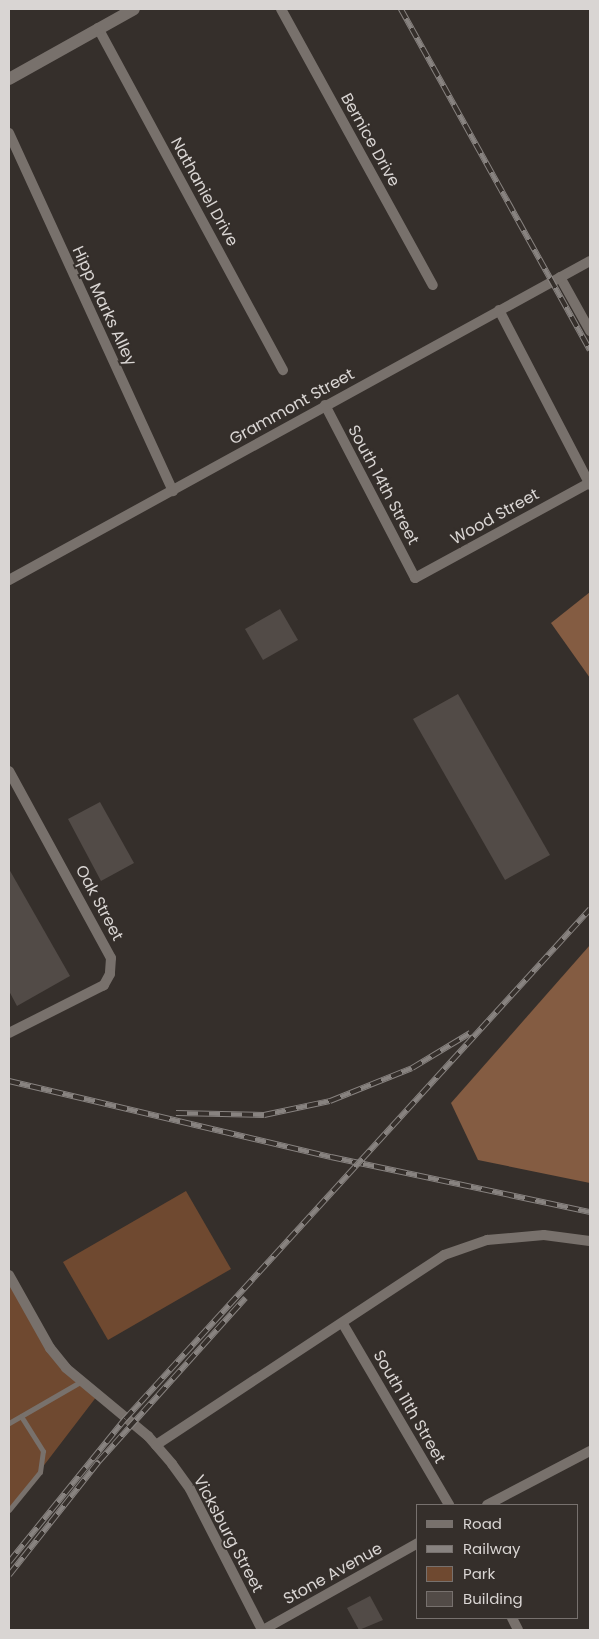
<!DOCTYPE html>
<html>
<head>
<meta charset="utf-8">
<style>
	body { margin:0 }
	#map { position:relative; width:599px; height:1639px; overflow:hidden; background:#352f2b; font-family:Poppins,sans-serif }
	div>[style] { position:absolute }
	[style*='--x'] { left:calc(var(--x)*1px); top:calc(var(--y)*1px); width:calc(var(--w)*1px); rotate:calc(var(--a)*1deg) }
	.green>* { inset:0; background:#6f4930 }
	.forest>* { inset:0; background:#845c42 }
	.building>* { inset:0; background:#524b47 }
	.lane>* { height:5px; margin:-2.5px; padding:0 2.5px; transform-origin:2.5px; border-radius:2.5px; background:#78716c }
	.street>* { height:10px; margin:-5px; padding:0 5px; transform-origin:5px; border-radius:5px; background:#78716c }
	.secondary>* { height:12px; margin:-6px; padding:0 6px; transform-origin:6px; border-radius:6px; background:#78716c }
	.rail>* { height:5.5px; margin-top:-2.75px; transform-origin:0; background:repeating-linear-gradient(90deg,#352f2b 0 11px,#888380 0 22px); box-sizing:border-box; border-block:1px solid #888380 }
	span { translate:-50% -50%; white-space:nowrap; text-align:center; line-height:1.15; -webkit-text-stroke:4px #352f2b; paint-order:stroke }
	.street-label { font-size:16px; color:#d9d5d3 }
	.frame { position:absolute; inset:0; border:10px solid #d9d5d3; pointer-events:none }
	.legend { position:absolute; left:416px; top:1504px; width:162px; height:115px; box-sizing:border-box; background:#352f2b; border:1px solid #77716e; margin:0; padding:6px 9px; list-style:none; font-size:15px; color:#d9d5d3 }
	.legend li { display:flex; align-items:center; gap:10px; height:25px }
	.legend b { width:25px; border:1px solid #77716e }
</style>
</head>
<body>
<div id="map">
	<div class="green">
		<div style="clip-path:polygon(186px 1191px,231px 1269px,108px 1340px,63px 1262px)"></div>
		<div style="clip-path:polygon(9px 1275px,50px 1348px,97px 1396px,9px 1511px)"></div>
	</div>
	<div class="forest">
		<div style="clip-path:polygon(590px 592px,590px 678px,551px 623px)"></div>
		<div style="clip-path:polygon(590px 945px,590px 1183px,478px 1160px,451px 1103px)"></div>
	</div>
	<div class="building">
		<div style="clip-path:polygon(280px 609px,298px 640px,263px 660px,245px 629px)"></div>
		<div style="clip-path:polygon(458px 694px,550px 855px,505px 880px,413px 719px)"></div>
		<div style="clip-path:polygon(100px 802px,134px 863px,101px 881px,68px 819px)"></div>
		<div style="clip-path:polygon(9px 869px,70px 976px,17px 1006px,9px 991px)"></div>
		<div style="clip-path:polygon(370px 1596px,383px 1620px,359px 1630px,347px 1608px)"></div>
	</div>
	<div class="lane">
		<div style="--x:9;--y:1423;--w:82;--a:-30"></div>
		<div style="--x:9;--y:1510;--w:49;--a:-50.8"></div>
		<div style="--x:40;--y:1472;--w:21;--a:-82"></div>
		<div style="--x:43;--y:1451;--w:41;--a:-122.2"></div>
	</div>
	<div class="street">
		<div style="--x:281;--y:9;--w:315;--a:61.2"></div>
		<div style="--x:98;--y:28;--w:389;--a:61.6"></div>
		<div style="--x:9;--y:133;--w:394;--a:65.4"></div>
		<div style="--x:560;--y:277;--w:62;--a:60.9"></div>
		<div style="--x:499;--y:310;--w:197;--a:62.5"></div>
		<div style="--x:325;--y:405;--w:195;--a:62.5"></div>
		<div style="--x:415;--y:578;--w:198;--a:-28.6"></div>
		<div style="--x:9;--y:580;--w:663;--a:-28.77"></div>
		<div style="--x:9;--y:771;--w:213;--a:61.4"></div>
		<div style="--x:111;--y:958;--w:16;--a:94"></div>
		<div style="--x:110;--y:974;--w:13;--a:119"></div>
		<div style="--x:104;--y:985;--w:106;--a:153.2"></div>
		<div style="--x:9;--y:1275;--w:84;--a:60.7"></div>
		<div style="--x:50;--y:1348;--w:26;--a:51"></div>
		<div style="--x:66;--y:1368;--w:107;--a:39.7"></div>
		<div style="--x:148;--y:1436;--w:37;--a:49"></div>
		<div style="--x:172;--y:1464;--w:31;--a:54"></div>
		<div style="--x:190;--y:1489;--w:158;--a:62.9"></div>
		<div style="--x:343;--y:1324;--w:210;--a:59.6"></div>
		<div style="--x:156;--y:1445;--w:345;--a:-33.4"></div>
		<div style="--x:444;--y:1255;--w:46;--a:-19.2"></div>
		<div style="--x:487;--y:1240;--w:57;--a:-5"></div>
		<div style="--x:544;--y:1235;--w:46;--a:7.4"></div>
		<div style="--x:487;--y:1505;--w:116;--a:-27.7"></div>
		<div style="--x:512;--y:1618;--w:13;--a:63"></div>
		<div style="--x:263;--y:1630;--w:178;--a:-29.3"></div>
	</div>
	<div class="secondary">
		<div style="--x:9;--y:79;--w:143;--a:-29.2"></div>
	</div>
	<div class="rail">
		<div style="--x:401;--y:9;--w:390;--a:61"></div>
		<div style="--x:9;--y:1081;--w:331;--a:13.3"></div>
		<div style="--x:331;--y:1157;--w:265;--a:12"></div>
		<div style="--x:176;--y:1113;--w:88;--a:1.3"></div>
		<div style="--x:264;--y:1115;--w:67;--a:-12"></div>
		<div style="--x:330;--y:1101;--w:88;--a:-21.9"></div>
		<div style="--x:412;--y:1068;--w:68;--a:-31.1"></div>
		<div style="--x:9;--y:1562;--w:184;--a:-51"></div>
		<div style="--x:125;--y:1419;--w:690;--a:-47.64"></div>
		<div style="--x:9;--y:1575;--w:145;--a:-51.7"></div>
		<div style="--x:99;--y:1461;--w:219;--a:-48.1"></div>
	</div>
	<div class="street-label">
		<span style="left:370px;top:140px;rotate:61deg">Bernice Drive</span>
		<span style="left:204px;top:192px;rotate:61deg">Nathaniel Drive</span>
		<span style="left:104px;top:306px;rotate:65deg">Hipp Marks Alley</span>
		<span style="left:292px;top:407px;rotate:-29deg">Grammont Street</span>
		<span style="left:383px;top:485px;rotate:62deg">South 14th Street</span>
		<span style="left:495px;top:517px;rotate:-29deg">Wood Street</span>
		<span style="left:99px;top:903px;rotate:62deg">Oak Street</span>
		<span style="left:409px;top:1407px;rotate:60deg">South 11th Street</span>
		<span style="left:228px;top:1534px;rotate:62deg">Vicksburg Street</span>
		<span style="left:333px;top:1574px;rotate:-29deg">Stone Avenue</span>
	</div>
	<div class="frame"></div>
	<ul class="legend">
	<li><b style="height:6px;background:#78716c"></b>Road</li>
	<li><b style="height:6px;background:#888380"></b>Railway</li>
	<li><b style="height:14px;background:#6f4930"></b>Park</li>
	<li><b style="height:14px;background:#524b47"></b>Building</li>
	</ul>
</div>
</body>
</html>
